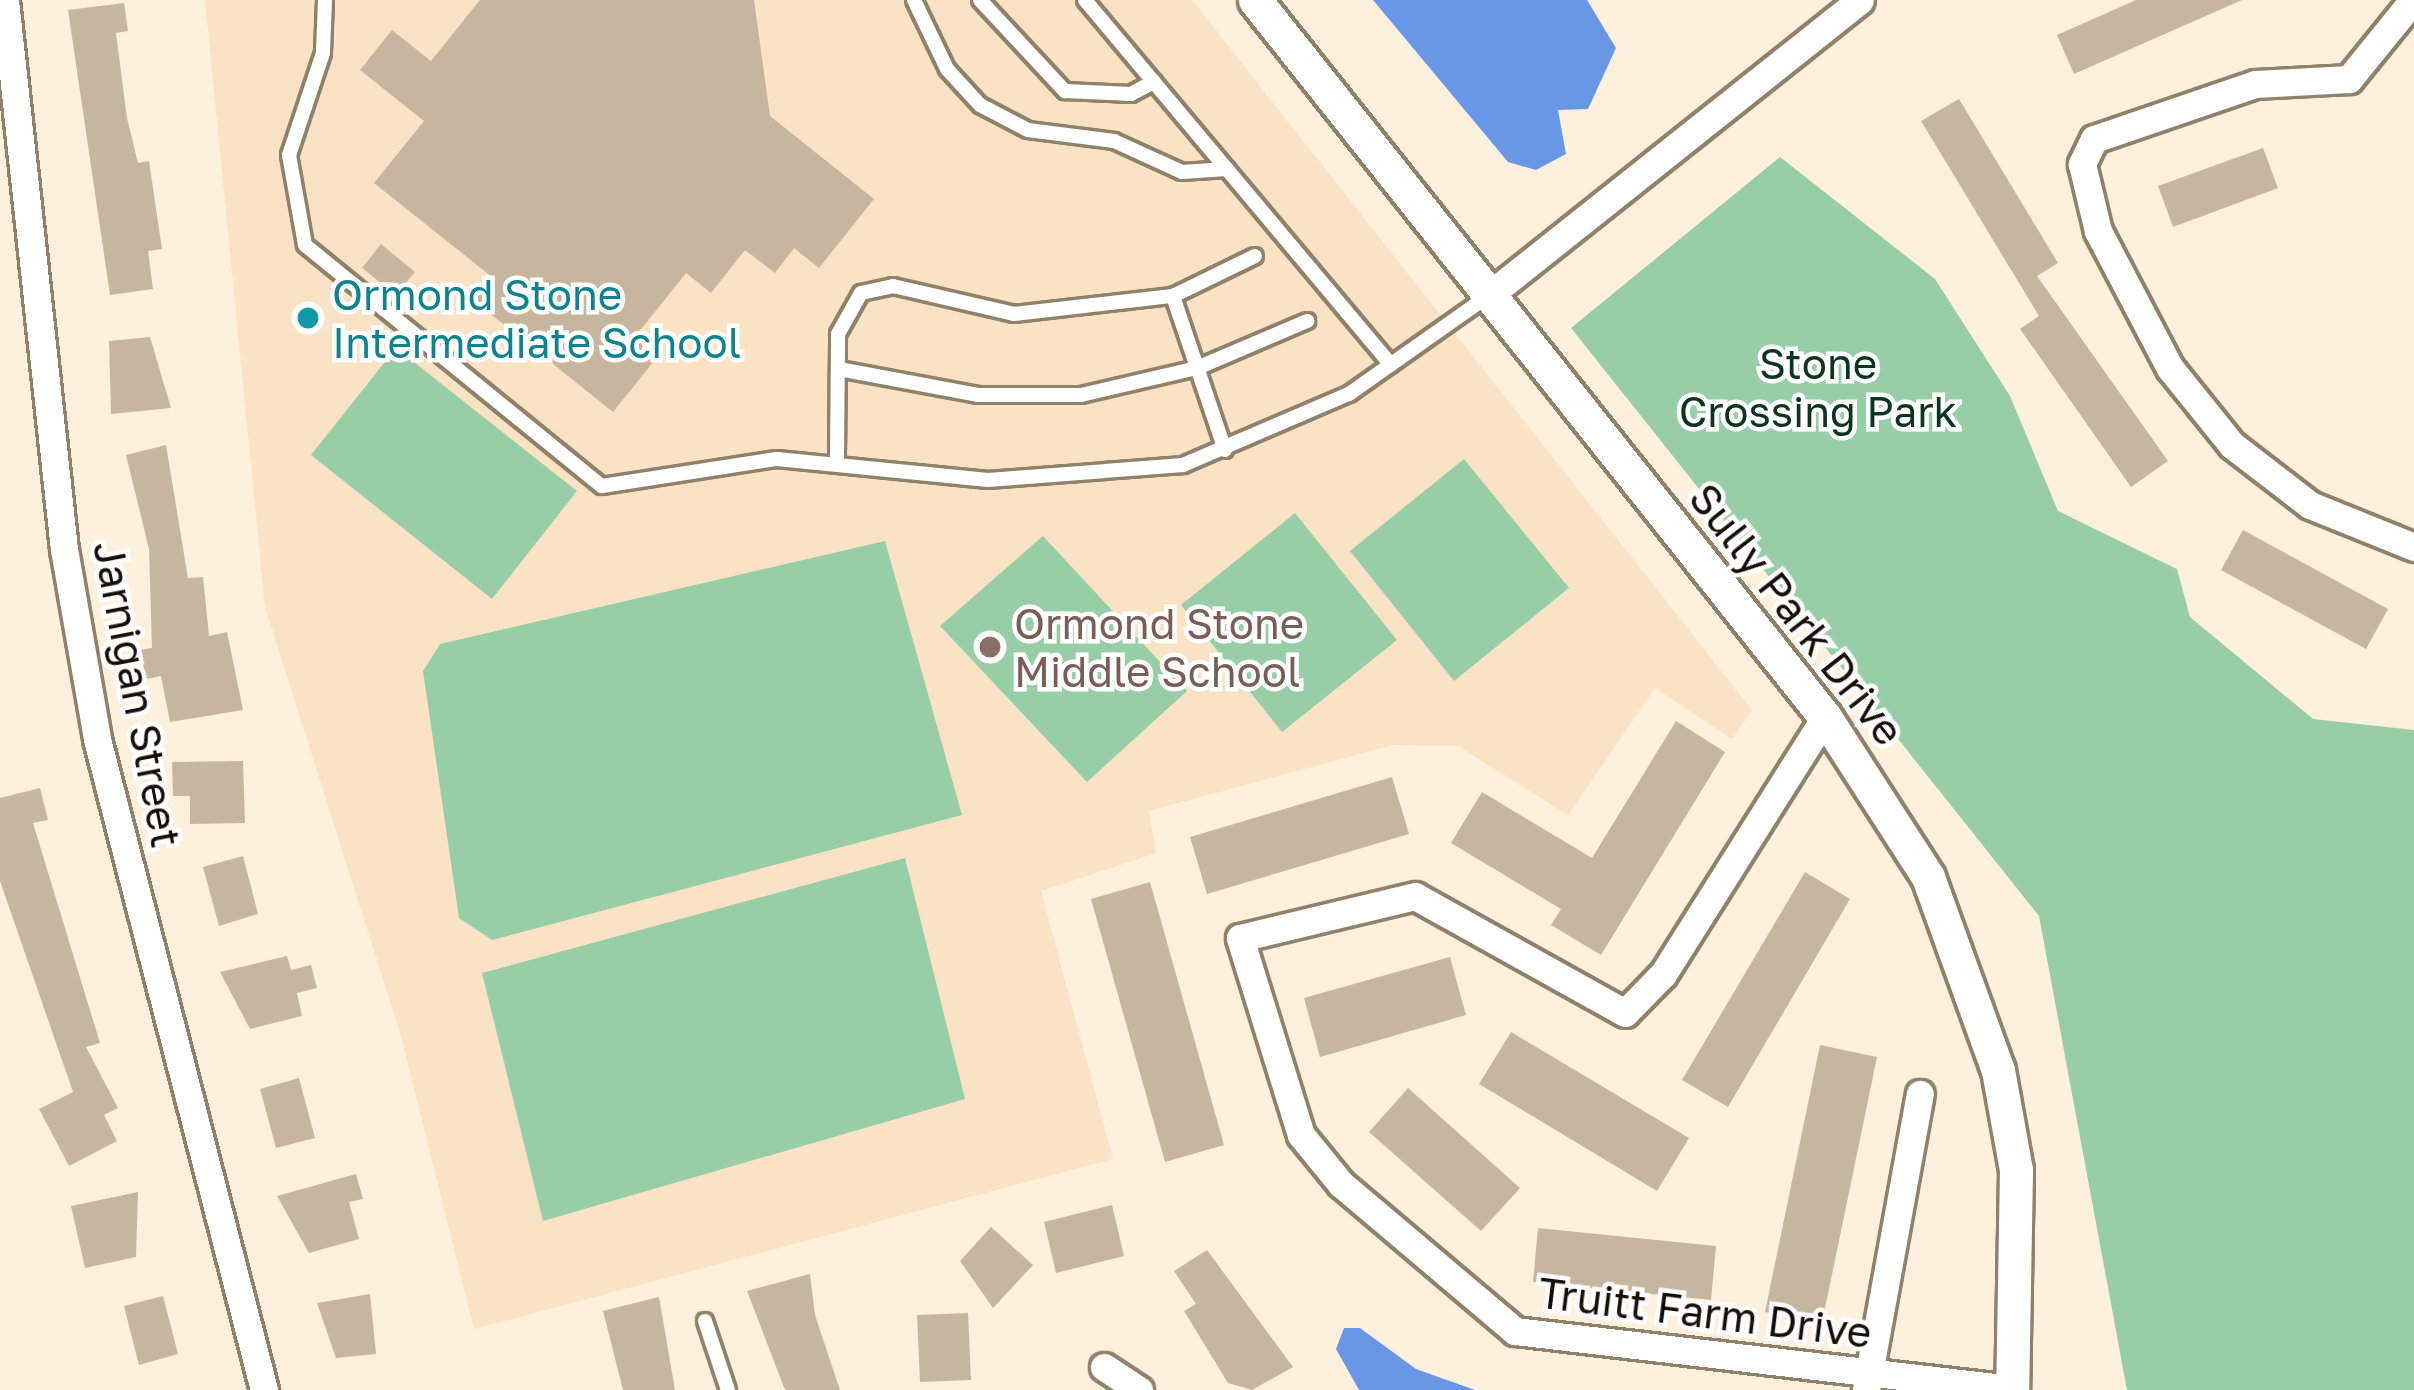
<!DOCTYPE html>
<html>
<head>
<meta charset="utf-8">
<style>
	body { margin:0 }
	#map { position:relative; width:2414px; height:1390px; overflow:hidden; background:#fdf0dd; font-family:"Golos Text",sans-serif }
	div>[style] { position:absolute }
	[style*='--x'] { left:calc(var(--x)*1px); top:calc(var(--y)*1px); width:calc(var(--w)*1px); rotate:calc(var(--a)*1deg) }
	.built>* { inset:0; background:#f9e3c4 }
	.green>* { inset:0; background:#97cea7 }
	.water>* { inset:0; background:#6898e5 }
	.building>* { inset:0; background:#c6b69f }
	.roads { filter:drop-shadow(3px 0 #90816b) drop-shadow(-3px 0 #90816b) drop-shadow(0 3px #90816b) drop-shadow(0 -3px #90816b) }
	.service>* { height:14px; margin:-7px; padding:0 7px; transform-origin:7px; border-radius:7px; background:#fff }
	.minor>* { height:27px; margin:-13.5px; padding:0 13.5px; transform-origin:13.5px; border-radius:13.5px; background:#fff }
	.tertiary>* { height:33px; margin:-16.5px; padding:0 16.5px; transform-origin:16.5px; border-radius:16.5px; background:#fff }
	.dots>* { width:33px; height:33px; translate:-50% -50%; box-sizing:border-box; border:6px solid #fff; border-radius:50% }
	span { translate:-50% -50%; white-space:nowrap; text-align:center; line-height:1.15; -webkit-text-stroke:9px #fff; paint-order:stroke }
	.culture-label { font-size:42px; color:#0d838f }
	.left { translate:0 -50%; text-align:left }
	.park-label { font-size:42px; color:#0c351d }
	.street-label { font-size:42px; color:#140e06 }
	.education-label { font-size:42px; color:#785e54 }
</style>
</head>
<body>
<div id="map">
	<div class="built">
		<div style="clip-path:polygon(205px 0,1192px 0,1752px 710px,1732px 739px,1655px 688px,1568px 815px,1458px 746px,1393px 745px,1149px 811px,1156px 853px,1041px 891px,1113px 1159px,474px 1329px,401px 1036px,265px 607px)"></div>
	</div>
	<div class="green">
		<div style="clip-path:polygon(1780px 157px,1935px 279px,2010px 396px,2058px 511px,2177px 569px,2190px 617px,2313px 719px,2414px 730px,2414px 1390px,2127px 1390px,2039px 916px,1571px 328px)"></div>
		<div style="clip-path:polygon(396px 348px,577px 491px,492px 599px,311px 455px)"></div>
		<div style="clip-path:polygon(1464px 459px,1569px 588px,1454px 681px,1350px 551px)"></div>
		<div style="clip-path:polygon(1295px 513px,1397px 640px,1282px 732px,1181px 605px)"></div>
		<div style="clip-path:polygon(1043px 536px,1187px 691px,1087px 782px,940px 626px)"></div>
		<div style="clip-path:polygon(885px 541px,962px 815px,492px 940px,459px 918px,423px 671px,440px 644px)"></div>
		<div style="clip-path:polygon(905px 858px,965px 1099px,543px 1221px,482px 973px)"></div>
	</div>
	<div class="water">
		<div style="clip-path:polygon(1373px 0,1587px 0,1616px 48px,1588px 109px,1558px 110px,1566px 154px,1536px 170px,1508px 162px)"></div>
		<div style="clip-path:polygon(1344px 1328px,1360px 1328px,1416px 1369px,1475px 1390px,1359px 1390px,1336px 1349px)"></div>
	</div>
	<div class="building">
		<div style="clip-path:polygon(480px 0,754px 0,770px 116px,874px 199px,819px 268px,794px 248px,775px 273px,745px 250px,711px 293px,686px 273px,634px 338px,658px 356px,613px 412px,473px 300px,492px 277px,374px 183px,424px 121px,360px 70px,392px 30px,431px 61px)"></div>
		<div style="clip-path:polygon(2136px 0,2242px 0,2074px 74px,2057px 35px)"></div>
		<div style="clip-path:polygon(124px 3px,128px 31px,116px 33px,127px 118px,138px 163px,149px 161px,162px 249px,148px 251px,153px 289px,110px 295px,68px 10px)"></div>
		<div style="clip-path:polygon(1959px 99px,2058px 263px,2037px 276px,2168px 461px,2131px 487px,2020px 329px,2039px 316px,1921px 121px)"></div>
		<div style="clip-path:polygon(2263px 148px,2278px 188px,2173px 227px,2158px 186px)"></div>
		<div style="clip-path:polygon(381px 244px,415px 272px,396px 295px,362px 268px)"></div>
		<div style="clip-path:polygon(150px 337px,171px 408px,111px 414px,109px 341px)"></div>
		<div style="clip-path:polygon(166px 445px,188px 578px,203px 577px,209px 636px,227px 632px,243px 710px,170px 722px,161px 676px,146px 679px,140px 650px,152px 648px,149px 549px,126px 455px)"></div>
		<div style="clip-path:polygon(2243px 530px,2388px 609px,2366px 649px,2221px 570px)"></div>
		<div style="clip-path:polygon(1676px 721px,1725px 752px,1601px 955px,1551px 925px,1561px 909px,1451px 843px,1482px 792px,1592px 858px)"></div>
		<div style="clip-path:polygon(243px 761px,245px 823px,190px 824px,190px 796px,173px 796px,172px 762px)"></div>
		<div style="clip-path:polygon(1392px 777px,1409px 834px,1207px 894px,1190px 837px)"></div>
		<div style="clip-path:polygon(40px 788px,48px 820px,33px 823px,100px 1043px,86px 1047px,118px 1108px,104px 1115px,117px 1141px,69px 1166px,39px 1109px,73px 1092px,0 881px,0 798px)"></div>
		<div style="clip-path:polygon(243px 856px,258px 914px,219px 926px,203px 867px)"></div>
		<div style="clip-path:polygon(1805px 872px,1850px 899px,1728px 1107px,1682px 1080px)"></div>
		<div style="clip-path:polygon(1150px 882px,1224px 1145px,1165px 1162px,1091px 899px)"></div>
		<div style="clip-path:polygon(287px 956px,291px 970px,311px 965px,317px 988px,297px 993px,302px 1016px,250px 1029px,220px 972px)"></div>
		<div style="clip-path:polygon(1450px 957px,1466px 1015px,1320px 1057px,1304px 998px)"></div>
		<div style="clip-path:polygon(1511px 1032px,1689px 1138px,1657px 1191px,1479px 1084px)"></div>
		<div style="clip-path:polygon(1820px 1045px,1877px 1057px,1822px 1323px,1765px 1312px)"></div>
		<div style="clip-path:polygon(299px 1078px,315px 1138px,276px 1148px,260px 1089px)"></div>
		<div style="clip-path:polygon(1408px 1088px,1520px 1188px,1481px 1231px,1369px 1132px)"></div>
		<div style="clip-path:polygon(356px 1174px,363px 1199px,349px 1202px,359px 1239px,309px 1253px,277px 1196px)"></div>
		<div style="clip-path:polygon(138px 1192px,136px 1257px,85px 1268px,71px 1206px)"></div>
		<div style="clip-path:polygon(1112px 1205px,1124px 1256px,1056px 1273px,1044px 1222px)"></div>
		<div style="clip-path:polygon(991px 1227px,1033px 1265px,993px 1308px,960px 1261px)"></div>
		<div style="clip-path:polygon(1538px 1228px,1716px 1246px,1711px 1300px,1533px 1282px)"></div>
		<div style="clip-path:polygon(1207px 1250px,1293px 1367px,1252px 1390px,1228px 1383px,1184px 1311px,1196px 1304px,1174px 1271px)"></div>
		<div style="clip-path:polygon(810px 1274px,815px 1315px,840px 1390px,785px 1390px,747px 1291px)"></div>
		<div style="clip-path:polygon(370px 1294px,376px 1354px,336px 1358px,317px 1303px)"></div>
		<div style="clip-path:polygon(163px 1296px,178px 1354px,139px 1365px,124px 1306px)"></div>
		<div style="clip-path:polygon(659px 1297px,675px 1390px,623px 1390px,603px 1311px)"></div>
		<div style="clip-path:polygon(968px 1313px,971px 1380px,920px 1382px,917px 1315px)"></div>
	</div>
	<div class="roads">
		<div class="service">
			<div style="--x:325;--y:0;--w:53;--a:92.2"></div>
			<div style="--x:323;--y:53;--w:108;--a:108.4"></div>
			<div style="--x:289;--y:155;--w:91;--a:79.9"></div>
			<div style="--x:305;--y:245;--w:382;--a:39.1"></div>
			<div style="--x:602;--y:486;--w:177;--a:-8.8"></div>
			<div style="--x:777;--y:459;--w:212;--a:5.7"></div>
			<div style="--x:988;--y:480;--w:196;--a:-4.4"></div>
			<div style="--x:1183;--y:465;--w:181;--a:-23.2"></div>
			<div style="--x:1349;--y:394;--w:170;--a:-35.2"></div>
			<div style="--x:914;--y:0;--w:76;--a:64.4"></div>
			<div style="--x:947;--y:69;--w:49;--a:47.5"></div>
			<div style="--x:980;--y:105;--w:54;--a:27.5"></div>
			<div style="--x:1028;--y:130;--w:87;--a:7.3"></div>
			<div style="--x:1114;--y:141;--w:75;--a:24.5"></div>
			<div style="--x:1182;--y:172;--w:45;--a:-3.8"></div>
			<div style="--x:980;--y:0;--w:125;--a:47"></div>
			<div style="--x:1065;--y:91;--w:66;--a:2.6"></div>
			<div style="--x:1131;--y:94;--w:26;--a:-28"></div>
			<div style="--x:1085;--y:0;--w:476;--a:50"></div>
			<div style="--x:839;--y:369;--w:141;--a:10.6"></div>
			<div style="--x:978;--y:395;--w:103;--a:0"></div>
			<div style="--x:1081;--y:395;--w:119;--a:-13.1"></div>
			<div style="--x:1197;--y:368;--w:120;--a:-23.1"></div>
			<div style="--x:1225;--y:450;--w:163;--a:-108.7"></div>
			<div style="--x:1173;--y:296;--w:91;--a:-26"></div>
			<div style="--x:837;--y:458;--w:124;--a:-89.5"></div>
			<div style="--x:838;--y:334;--w:47;--a:-60.7"></div>
			<div style="--x:861;--y:293;--w:33;--a:-12"></div>
			<div style="--x:893;--y:286;--w:124;--a:13"></div>
			<div style="--x:1014;--y:314;--w:160;--a:-6.5"></div>
			<div style="--x:705;--y:1321;--w:73;--a:71.6"></div>
		</div>
		<div class="minor">
			<div style="--x:5;--y:0;--w:552;--a:83.87"></div>
			<div style="--x:64;--y:549;--w:193;--a:80.1"></div>
			<div style="--x:97;--y:739;--w:672;--a:75.61"></div>
			<div style="--x:2413;--y:0;--w:102;--a:129"></div>
			<div style="--x:2349;--y:79;--w:94;--a:177"></div>
			<div style="--x:2255;--y:84;--w:170;--a:161.1"></div>
			<div style="--x:2094;--y:139;--w:28;--a:116"></div>
			<div style="--x:2082;--y:164;--w:69;--a:76.6"></div>
			<div style="--x:2098;--y:231;--w:155;--a:62.3"></div>
			<div style="--x:2170;--y:368;--w:99;--a:51.2"></div>
			<div style="--x:2232;--y:445;--w:98;--a:37.6"></div>
			<div style="--x:2310;--y:505;--w:112;--a:22"></div>
			<div style="--x:1488;--y:296;--w:475;--a:-38.5"></div>
			<div style="--x:1825;--y:717;--w:304;--a:122.2"></div>
			<div style="--x:1663;--y:974;--w:54;--a:134.3"></div>
			<div style="--x:1625;--y:1013;--w:240;--a:-150.9"></div>
			<div style="--x:1415;--y:896;--w:180;--a:166.5"></div>
			<div style="--x:1240;--y:938;--w:206;--a:72.8"></div>
			<div style="--x:1301;--y:1135;--w:63;--a:50.8"></div>
			<div style="--x:1341;--y:1184;--w:228;--a:40.2"></div>
			<div style="--x:1515;--y:1331;--w:500;--a:6.66"></div>
			<div style="--x:1104;--y:1367;--w:42;--a:33.3"></div>
			<div style="--x:1866;--y:1390;--w:301;--a:-79.7"></div>
		</div>
		<div class="tertiary">
			<div style="--x:1255;--y:0;--w:916;--a:51.52"></div>
			<div style="--x:1825;--y:717;--w:190;--a:57.2"></div>
			<div style="--x:1928;--y:877;--w:205;--a:70.1"></div>
			<div style="--x:1998;--y:1070;--w:102;--a:79.8"></div>
			<div style="--x:2016;--y:1170;--w:220;--a:91"></div>
		</div>
	</div>
	<div class="dots">
		<div style="left:308px;top:318px;background:#0f9aa8"></div>
		<div style="left:990px;top:647px;background:#8d6e63"></div>
	</div>
	<div class="culture-label">
		<span class="left" style="left:332px;top:318px">Ormond Stone<br>Intermediate School</span>
	</div>
	<div class="park-label">
		<span style="left:1818px;top:387px">Stone<br>Crossing Park</span>
	</div>
	<div class="street-label">
		<span style="left:1797px;top:614px;rotate:52deg">Sully Park Drive</span>
		<span style="left:138px;top:694px;rotate:79deg">Jarnigan Street</span>
		<span style="left:1705px;top:1312px;rotate:7deg">Truitt Farm Drive</span>
	</div>
	<div class="education-label">
		<span class="left" style="left:1014px;top:647px">Ormond Stone<br>Middle School</span>
	</div>
</div>
</body>
</html>
